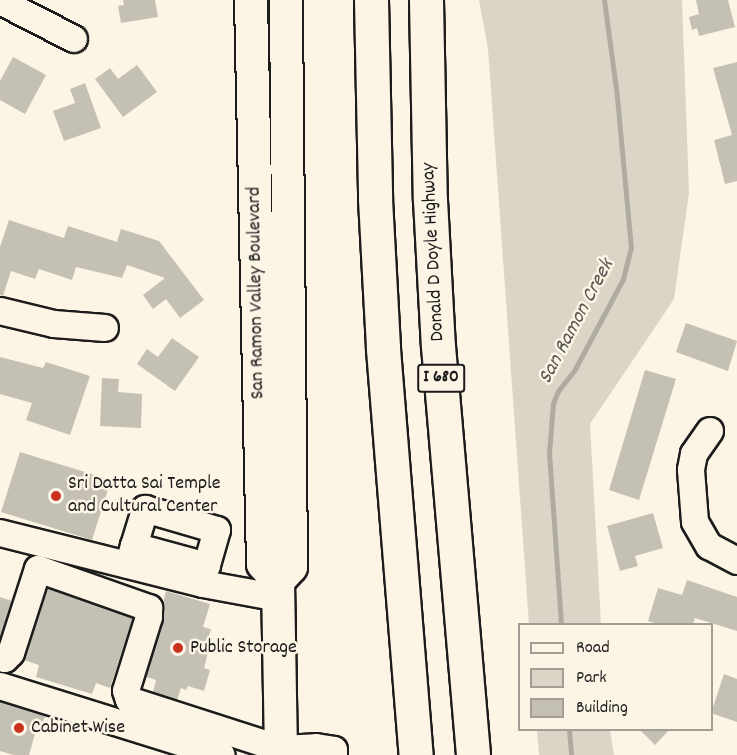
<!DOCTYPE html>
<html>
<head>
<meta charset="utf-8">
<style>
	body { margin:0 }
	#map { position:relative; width:737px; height:755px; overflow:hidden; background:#fcf5e5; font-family:Dekko,sans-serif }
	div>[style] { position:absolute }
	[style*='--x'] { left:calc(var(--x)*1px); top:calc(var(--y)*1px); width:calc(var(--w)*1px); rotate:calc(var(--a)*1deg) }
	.green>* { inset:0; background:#dbd5c8 }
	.stream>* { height:5px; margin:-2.5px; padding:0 2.5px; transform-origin:2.5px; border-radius:2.5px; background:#b0aba1 }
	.building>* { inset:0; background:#c4c0b3 }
	.roads { filter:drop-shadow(2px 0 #1c1c1c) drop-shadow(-2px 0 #1c1c1c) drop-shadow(0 2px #1c1c1c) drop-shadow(0 -2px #1c1c1c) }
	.minor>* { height:26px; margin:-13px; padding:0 13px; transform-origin:13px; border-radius:13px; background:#fcf5e5 }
	.major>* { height:32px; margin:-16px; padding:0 16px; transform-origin:16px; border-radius:16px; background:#fcf5e5 }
	.highway>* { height:33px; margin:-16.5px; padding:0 16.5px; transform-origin:16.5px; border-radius:16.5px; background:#fcf5e5 }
	.dots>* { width:16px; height:16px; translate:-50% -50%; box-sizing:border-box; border:3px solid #fcf5e5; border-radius:50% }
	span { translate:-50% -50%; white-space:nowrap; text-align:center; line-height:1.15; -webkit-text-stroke:5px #fcf5e5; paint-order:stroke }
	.shield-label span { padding:2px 4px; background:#fcf5e5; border:2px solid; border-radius:4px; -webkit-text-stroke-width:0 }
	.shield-label { font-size:18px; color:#1c1c1c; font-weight:700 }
	.street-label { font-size:20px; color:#1c1c1c }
	.poi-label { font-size:20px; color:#1c1c1c }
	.left { translate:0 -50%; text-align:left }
	.water-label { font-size:21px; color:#575551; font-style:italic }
	.legend { position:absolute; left:518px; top:623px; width:195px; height:108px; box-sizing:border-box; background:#fcf5e5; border:2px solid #a29e95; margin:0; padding:8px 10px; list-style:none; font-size:18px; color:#1c1c1c }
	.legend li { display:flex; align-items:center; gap:12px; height:30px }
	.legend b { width:30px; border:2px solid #a29e95 }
</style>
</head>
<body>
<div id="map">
	<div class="green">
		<div style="clip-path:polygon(479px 0,682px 0,689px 193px,674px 299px,590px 424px,601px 624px,529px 624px,488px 49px)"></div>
		<div style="clip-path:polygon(537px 730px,610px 730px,614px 755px,539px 755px)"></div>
	</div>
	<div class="stream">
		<div style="--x:561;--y:624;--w:171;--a:-94"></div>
		<div style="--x:549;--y:453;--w:50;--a:-85.4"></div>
		<div style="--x:553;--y:403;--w:13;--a:-67"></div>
		<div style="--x:558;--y:391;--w:28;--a:-52"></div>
		<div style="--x:575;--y:369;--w:102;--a:-61.9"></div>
		<div style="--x:623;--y:279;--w:32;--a:-76"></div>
		<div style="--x:631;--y:248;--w:153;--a:-95.3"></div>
		<div style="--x:617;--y:96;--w:97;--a:-97.7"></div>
		<div style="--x:569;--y:730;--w:25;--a:85"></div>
	</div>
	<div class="building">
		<div style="clip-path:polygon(123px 0,155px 0,158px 17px,121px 23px,118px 6px,124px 5px)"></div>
		<div style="clip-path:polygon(696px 0,728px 0,735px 27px,699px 36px,697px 28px,692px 30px,689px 17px,699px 14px)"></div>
		<div style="clip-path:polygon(13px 57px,46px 75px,25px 114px,0 100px,0 81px)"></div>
		<div style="clip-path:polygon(737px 62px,737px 181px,725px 184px,714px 140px,732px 135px,713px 68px)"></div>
		<div style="clip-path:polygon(137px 65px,157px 92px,123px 117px,95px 79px,110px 68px,118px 79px)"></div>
		<div style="clip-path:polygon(85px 83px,101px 128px,64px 141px,53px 111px,75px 103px,70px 89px)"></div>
		<div style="clip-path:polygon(9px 220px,64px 238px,68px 226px,117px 242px,121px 229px,159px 241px,204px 300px,180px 318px,166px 299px,153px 309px,143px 295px,165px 278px,127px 265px,122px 278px,76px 267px,72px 280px,39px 269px,35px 279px,11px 271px,3px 296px,0 295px,0 247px)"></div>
		<div style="clip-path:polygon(686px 323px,737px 341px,728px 371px,676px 352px)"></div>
		<div style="clip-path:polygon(172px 338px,199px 357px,175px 391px,137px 364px,147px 349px,158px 357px)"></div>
		<div style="clip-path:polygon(0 357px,43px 368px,46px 362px,90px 376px,70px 435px,26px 420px,32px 403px,0 394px)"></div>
		<div style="clip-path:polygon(645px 370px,676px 379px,639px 500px,609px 490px)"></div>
		<div style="clip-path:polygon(102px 378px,119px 379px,118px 392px,142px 394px,141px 428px,100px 426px)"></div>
		<div style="clip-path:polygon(20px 452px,111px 480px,92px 540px,1px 512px)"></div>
		<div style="clip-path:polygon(653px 513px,663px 548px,635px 556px,638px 566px,620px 571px,607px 526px)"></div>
		<div style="clip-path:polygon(687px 580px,737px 597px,737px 631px,695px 618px,693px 624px,658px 624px,648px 621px,658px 588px,682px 595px)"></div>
		<div style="clip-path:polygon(48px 588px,133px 618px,110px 688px,96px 683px,92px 694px,36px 677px,39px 665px,24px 660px)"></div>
		<div style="clip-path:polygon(166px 591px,210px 604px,203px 627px,211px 629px,205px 648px,209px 649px,204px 668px,210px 670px,204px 691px,188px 686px,186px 690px,181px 688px,177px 700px,153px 692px,156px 680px,146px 677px,163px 621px,163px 603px)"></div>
		<div style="clip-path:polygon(0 597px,12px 601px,0 638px)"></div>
		<div style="clip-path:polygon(724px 674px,737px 679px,737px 722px,711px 713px)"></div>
		<div style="clip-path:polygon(0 702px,45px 716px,41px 728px,37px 727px,29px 755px,14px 755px,0 751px)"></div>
		<div style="clip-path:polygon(639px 729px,670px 729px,655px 745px)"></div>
	</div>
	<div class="roads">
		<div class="minor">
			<div style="--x:0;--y:1;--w:83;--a:27.2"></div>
			<div style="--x:0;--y:311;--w:56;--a:13.5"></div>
			<div style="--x:54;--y:324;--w:51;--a:4.5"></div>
			<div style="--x:710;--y:431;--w:28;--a:125"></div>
			<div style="--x:694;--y:454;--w:16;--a:101"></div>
			<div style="--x:691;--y:470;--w:52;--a:85.6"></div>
			<div style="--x:695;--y:522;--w:28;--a:60"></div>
			<div style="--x:709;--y:546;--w:32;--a:28"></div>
			<div style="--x:0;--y:533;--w:209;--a:14.1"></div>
			<div style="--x:203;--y:584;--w:77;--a:10.4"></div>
			<div style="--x:128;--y:565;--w:20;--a:-72"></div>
			<div style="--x:134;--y:546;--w:39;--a:-73"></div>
			<div style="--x:145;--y:509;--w:75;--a:16.3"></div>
			<div style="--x:217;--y:530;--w:37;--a:106"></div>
			<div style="--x:207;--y:566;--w:76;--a:-164.7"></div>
			<div style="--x:0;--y:657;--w:5;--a:22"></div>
			<div style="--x:5;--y:659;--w:8;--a:-45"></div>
			<div style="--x:11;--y:653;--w:88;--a:-72.2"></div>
			<div style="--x:38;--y:569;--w:118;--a:19.4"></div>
			<div style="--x:149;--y:608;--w:9;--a:90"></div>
			<div style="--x:149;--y:617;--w:77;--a:107.3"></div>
			<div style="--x:126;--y:691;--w:9;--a:72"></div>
			<div style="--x:129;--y:700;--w:160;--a:17.9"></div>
			<div style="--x:281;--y:749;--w:35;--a:-3"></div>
			<div style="--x:316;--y:747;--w:18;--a:9"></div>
			<div style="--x:334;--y:750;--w:5;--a:90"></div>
			<div style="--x:0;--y:686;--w:232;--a:17.3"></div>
		</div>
		<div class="major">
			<div style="--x:251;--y:0;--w:564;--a:88.78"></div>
			<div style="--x:263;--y:564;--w:23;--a:49"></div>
			<div style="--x:278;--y:581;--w:174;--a:89"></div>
			<div style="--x:278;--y:581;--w:19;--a:-47"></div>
			<div style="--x:291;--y:567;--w:567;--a:-90.51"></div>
		</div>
		<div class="highway">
			<div style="--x:371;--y:0;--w:199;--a:88.8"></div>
			<div style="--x:375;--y:199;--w:150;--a:86.9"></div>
			<div style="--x:383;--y:349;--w:407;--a:85.4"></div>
			<div style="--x:426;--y:0;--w:200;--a:88.9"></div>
			<div style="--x:430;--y:200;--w:146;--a:86.9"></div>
			<div style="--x:438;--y:346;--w:410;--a:85.1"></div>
		</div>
	</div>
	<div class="dots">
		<div style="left:56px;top:496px;background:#c8321e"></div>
		<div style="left:178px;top:648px;background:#c8321e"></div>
		<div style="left:19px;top:728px;background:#c8321e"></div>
	</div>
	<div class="shield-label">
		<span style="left:441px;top:378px">I 680</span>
	</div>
	<div class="street-label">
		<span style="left:434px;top:252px;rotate:-93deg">Donald D Doyle Highway</span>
		<span style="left:257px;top:293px;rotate:-91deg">San Ramon Valley Boulevard</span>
	</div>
	<div class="poi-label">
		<span class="left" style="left:68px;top:496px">Sri Datta Sai Temple<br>and Cultural Center</span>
		<span class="left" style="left:190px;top:648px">Public Storage</span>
		<span class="left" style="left:31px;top:728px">Cabinet Wise</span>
	</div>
	<div class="water-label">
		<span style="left:577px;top:322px;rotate:-62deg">San Ramon Creek</span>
	</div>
	<ul class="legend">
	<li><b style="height:8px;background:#fcf5e5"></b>Road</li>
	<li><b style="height:16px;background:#dbd5c8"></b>Park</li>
	<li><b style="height:16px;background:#c4c0b3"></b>Building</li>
	</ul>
</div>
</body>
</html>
